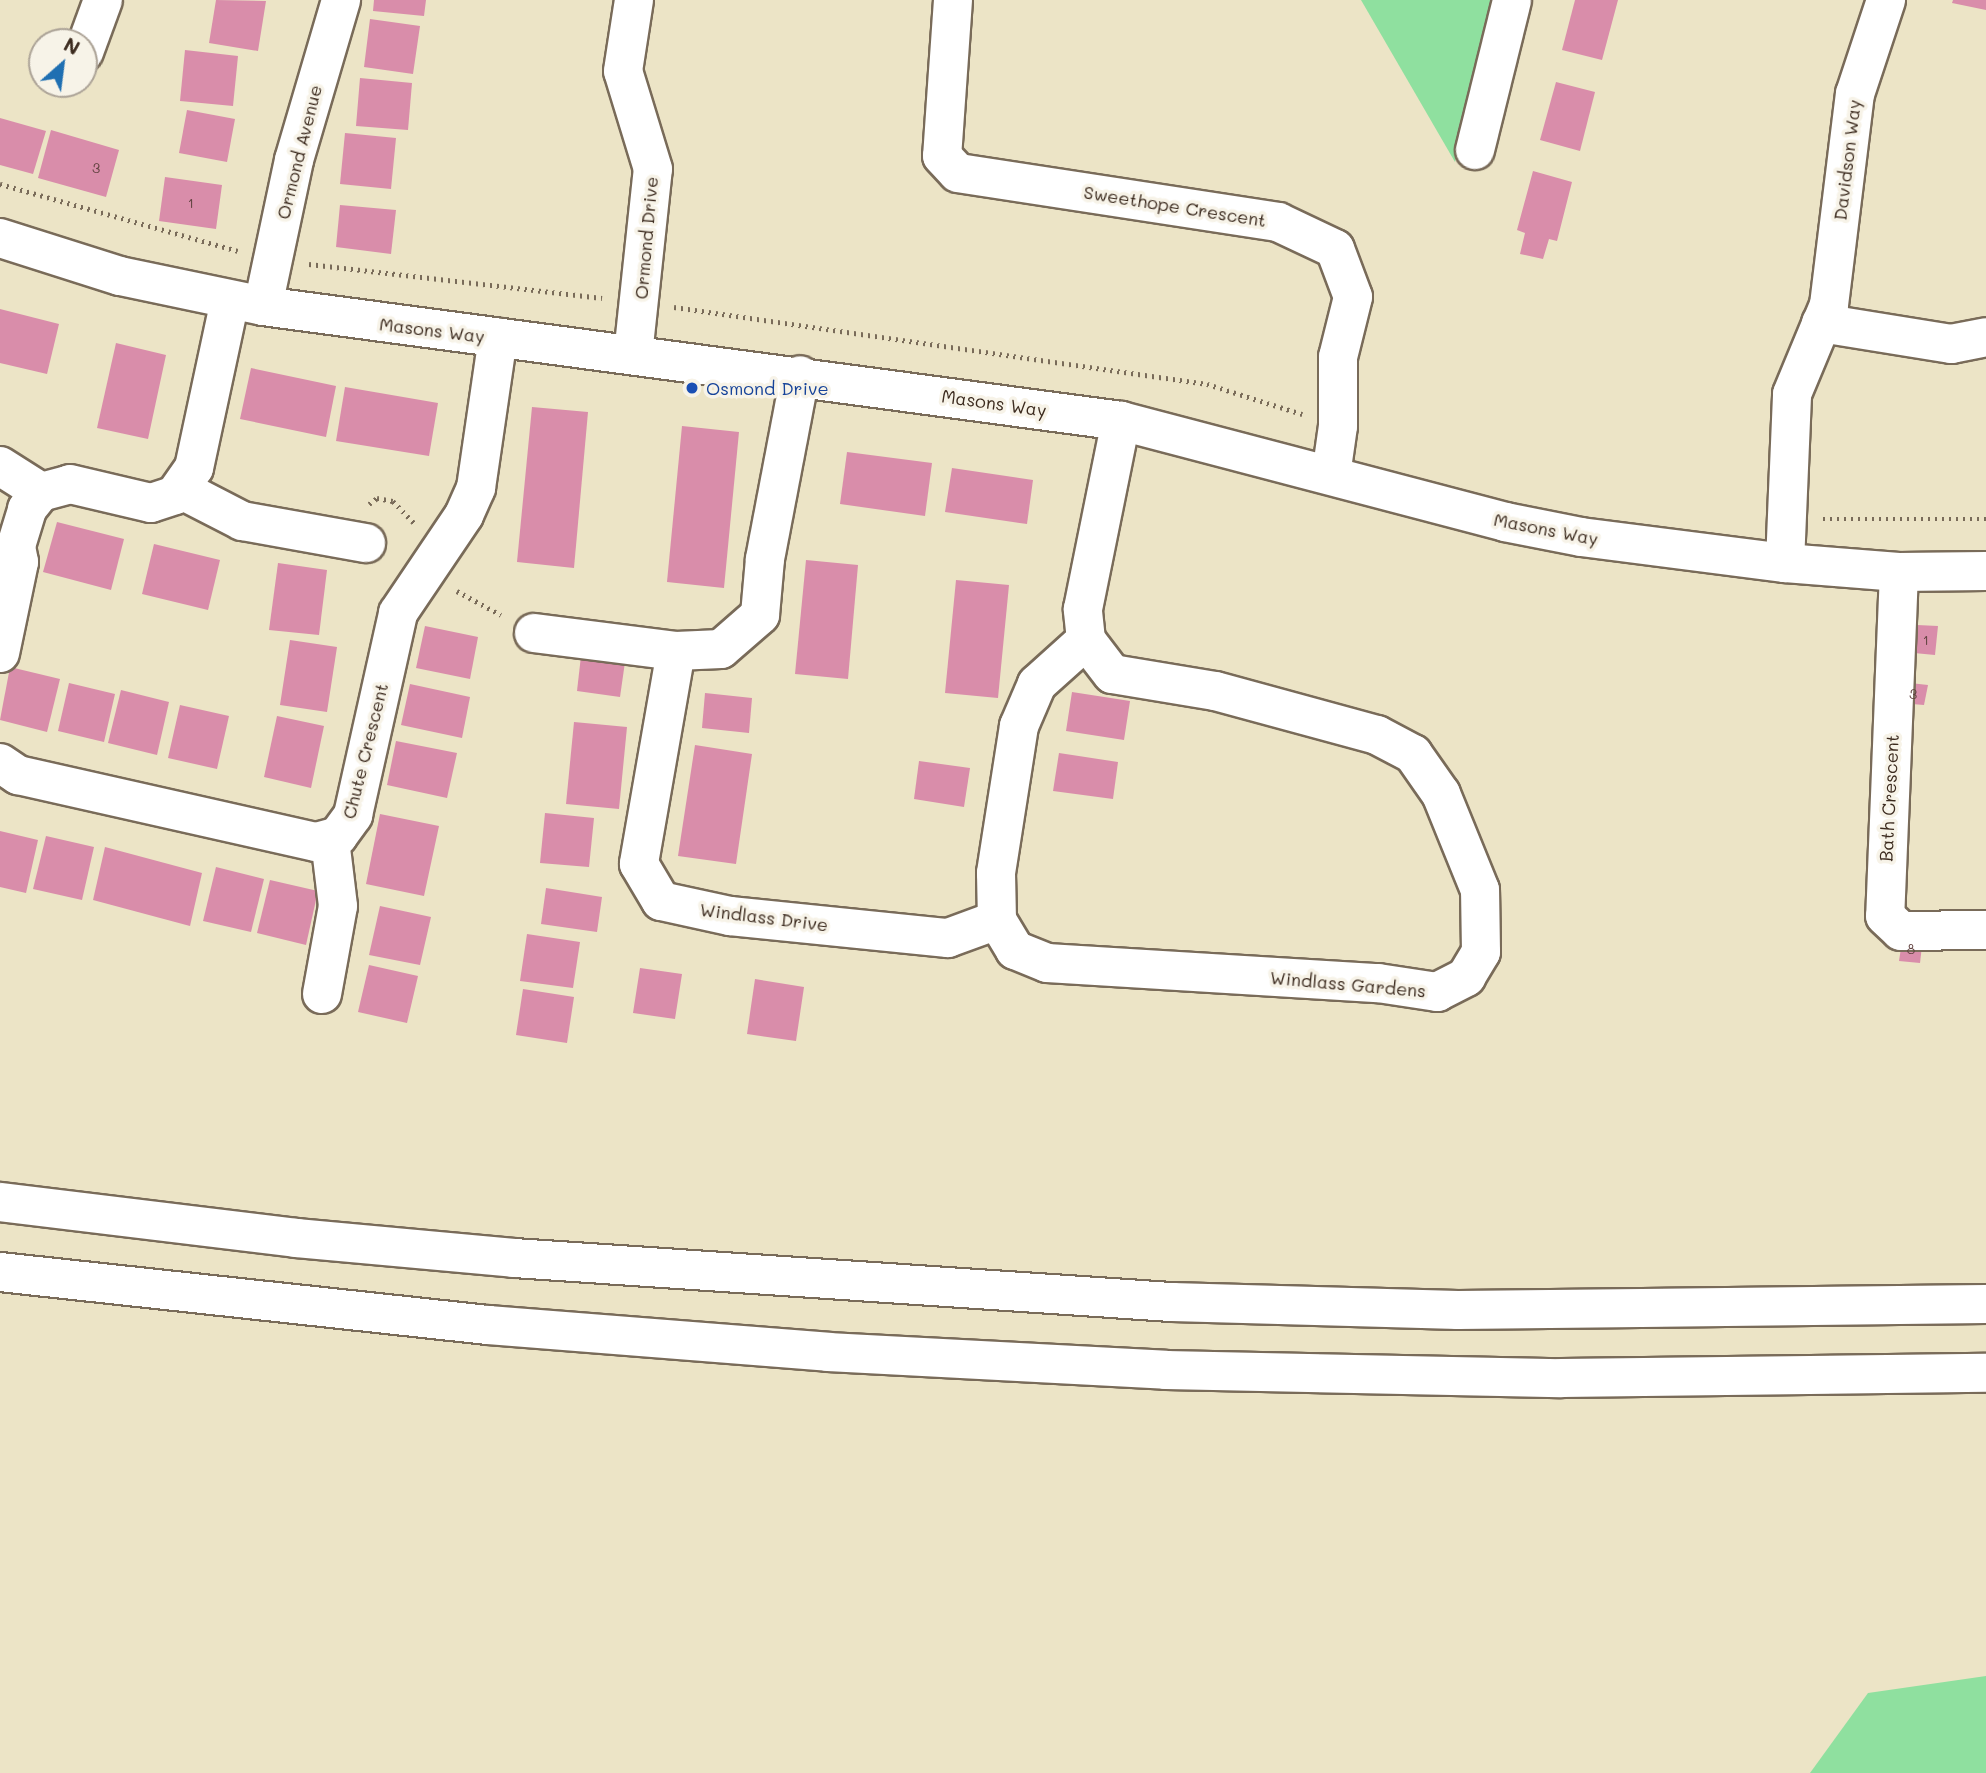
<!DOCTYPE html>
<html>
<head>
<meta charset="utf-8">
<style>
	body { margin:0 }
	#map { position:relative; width:1986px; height:1773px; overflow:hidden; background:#ece4c6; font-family:Mali,sans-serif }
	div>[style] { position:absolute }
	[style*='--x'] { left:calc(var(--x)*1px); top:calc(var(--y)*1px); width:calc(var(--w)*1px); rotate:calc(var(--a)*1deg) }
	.green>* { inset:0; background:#8fe09f }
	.building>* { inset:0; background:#d98daa }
	.path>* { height:4.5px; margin-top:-2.25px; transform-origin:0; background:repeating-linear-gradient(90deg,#796b59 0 2px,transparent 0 7px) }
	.roads { filter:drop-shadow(2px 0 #796b59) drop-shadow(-2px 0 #796b59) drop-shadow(0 2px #796b59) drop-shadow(0 -2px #796b59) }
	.minor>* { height:38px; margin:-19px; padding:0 19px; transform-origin:19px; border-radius:19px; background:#fff }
	.highway>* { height:38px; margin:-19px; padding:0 19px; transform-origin:19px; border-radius:19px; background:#fff }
	.dots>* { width:19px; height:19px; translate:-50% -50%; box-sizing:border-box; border:4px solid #f7f3e8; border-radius:50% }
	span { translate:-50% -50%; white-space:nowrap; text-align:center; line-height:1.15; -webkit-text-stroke:7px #f7f3e8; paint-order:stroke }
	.number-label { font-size:14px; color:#624341 }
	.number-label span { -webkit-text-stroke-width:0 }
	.street-label { font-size:18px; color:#3b2a1e }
	.transit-label { font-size:18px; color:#164399 }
	.left { translate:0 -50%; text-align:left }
	.north { position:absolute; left:28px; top:28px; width:70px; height:70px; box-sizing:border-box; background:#f7f3e8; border:2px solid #aca397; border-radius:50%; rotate:28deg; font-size:19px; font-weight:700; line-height:28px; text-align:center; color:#3b2a1e }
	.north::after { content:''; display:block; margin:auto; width:24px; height:32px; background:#1f6fb2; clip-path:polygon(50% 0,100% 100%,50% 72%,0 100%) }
</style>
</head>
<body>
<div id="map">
	<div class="green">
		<div style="clip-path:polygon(1361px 0,1495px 0,1455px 162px)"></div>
		<div style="clip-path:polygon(1986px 1676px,1986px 1773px,1810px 1773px,1868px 1693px)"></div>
	</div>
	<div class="building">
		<div style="clip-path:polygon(216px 0,266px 1px,258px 51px,209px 43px)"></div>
		<div style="clip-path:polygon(374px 0,426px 0,424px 16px,373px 11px)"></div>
		<div style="clip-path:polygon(1575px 0,1618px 0,1602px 60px,1562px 50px)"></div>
		<div style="clip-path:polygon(1953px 0,1986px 0,1986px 10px,1952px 3px)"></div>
		<div style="clip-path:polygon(370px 19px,420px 26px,413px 74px,364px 67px)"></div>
		<div style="clip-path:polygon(185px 50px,238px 56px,233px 106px,180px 101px)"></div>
		<div style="clip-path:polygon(360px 78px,412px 83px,408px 130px,356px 126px)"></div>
		<div style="clip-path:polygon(1556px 82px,1595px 92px,1580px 151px,1540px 140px)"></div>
		<div style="clip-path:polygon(187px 110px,235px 119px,227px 162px,179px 153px)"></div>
		<div style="clip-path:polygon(0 118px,46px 131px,33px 174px,0 165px)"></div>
		<div style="clip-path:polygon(51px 130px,119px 150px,106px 197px,38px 178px)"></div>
		<div style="clip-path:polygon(345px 133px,396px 138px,391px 189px,340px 184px)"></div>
		<div style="clip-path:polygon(1533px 171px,1572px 182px,1557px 241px,1549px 239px,1543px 259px,1520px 254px,1525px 233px,1517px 230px)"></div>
		<div style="clip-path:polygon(165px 177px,222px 185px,216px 229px,159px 221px)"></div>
		<div style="clip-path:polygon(340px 205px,396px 210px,391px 254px,336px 247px)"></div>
		<div style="clip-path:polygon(0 309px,59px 324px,47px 374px,0 363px)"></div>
		<div style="clip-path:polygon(116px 343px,166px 355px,148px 439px,97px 428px)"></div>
		<div style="clip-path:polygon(251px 368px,336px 386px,326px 437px,240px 419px)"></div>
		<div style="clip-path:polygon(345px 387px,438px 403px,429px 456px,336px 441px)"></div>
		<div style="clip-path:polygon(532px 407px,588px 412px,574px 568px,517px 562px)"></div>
		<div style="clip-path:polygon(682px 426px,739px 432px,724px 588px,667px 582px)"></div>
		<div style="clip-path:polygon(847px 452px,932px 463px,925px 516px,840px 504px)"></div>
		<div style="clip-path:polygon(952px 468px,1033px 480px,1027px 524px,945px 512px)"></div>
		<div style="clip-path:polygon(57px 522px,124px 539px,111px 590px,43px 572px)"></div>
		<div style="clip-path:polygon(154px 544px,220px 560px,208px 610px,142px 594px)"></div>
		<div style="clip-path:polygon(806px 560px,858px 565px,848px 679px,795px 674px)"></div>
		<div style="clip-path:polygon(278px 563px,327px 570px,319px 635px,269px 630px)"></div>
		<div style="clip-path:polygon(956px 580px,1009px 585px,998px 698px,945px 693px)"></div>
		<div style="clip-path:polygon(1917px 625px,1938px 626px,1935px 655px,1914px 653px)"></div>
		<div style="clip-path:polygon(425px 626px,478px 637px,470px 679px,416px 668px)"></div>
		<div style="clip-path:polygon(290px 640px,337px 647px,327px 712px,280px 705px)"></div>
		<div style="clip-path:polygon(581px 656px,625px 662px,620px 697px,577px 691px)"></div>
		<div style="clip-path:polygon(10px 667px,60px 679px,47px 732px,0 720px)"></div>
		<div style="clip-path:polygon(1901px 682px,1928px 685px,1924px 705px,1899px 703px)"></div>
		<div style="clip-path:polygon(69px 683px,115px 694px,104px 742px,58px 731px)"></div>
		<div style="clip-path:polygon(410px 684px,470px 697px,462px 738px,401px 725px)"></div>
		<div style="clip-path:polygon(121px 690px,169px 702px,157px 755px,108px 743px)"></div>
		<div style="clip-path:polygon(1072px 692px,1130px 701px,1124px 740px,1066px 731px)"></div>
		<div style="clip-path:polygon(705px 693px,752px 698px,749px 733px,702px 728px)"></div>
		<div style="clip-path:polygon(180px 705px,229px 716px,217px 769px,168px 758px)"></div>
		<div style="clip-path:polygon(277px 716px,324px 726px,311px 788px,264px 777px)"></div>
		<div style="clip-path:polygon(574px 722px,627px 727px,619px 809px,566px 804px)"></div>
		<div style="clip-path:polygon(396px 741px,457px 753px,447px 798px,387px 785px)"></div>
		<div style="clip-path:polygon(695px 745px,752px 754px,736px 864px,678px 856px)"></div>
		<div style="clip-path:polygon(1059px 753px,1118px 762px,1113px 799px,1053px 791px)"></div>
		<div style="clip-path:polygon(919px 761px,970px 768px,964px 807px,914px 799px)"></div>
		<div style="clip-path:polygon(545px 813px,594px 818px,589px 867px,540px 863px)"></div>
		<div style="clip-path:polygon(380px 814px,439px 826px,424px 896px,366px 884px)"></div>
		<div style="clip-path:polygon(0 831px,38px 840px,26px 893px,0 887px)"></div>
		<div style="clip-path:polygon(46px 836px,94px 847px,82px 900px,33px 889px)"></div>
		<div style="clip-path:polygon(105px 847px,202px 873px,190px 926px,93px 900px)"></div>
		<div style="clip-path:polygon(216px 867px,264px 879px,251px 932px,203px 921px)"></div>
		<div style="clip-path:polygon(270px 880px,318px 891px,306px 945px,257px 933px)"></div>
		<div style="clip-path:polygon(546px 888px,602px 897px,597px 932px,541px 924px)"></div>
		<div style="clip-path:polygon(380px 906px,431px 917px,420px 965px,369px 955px)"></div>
		<div style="clip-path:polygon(527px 934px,580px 942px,573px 988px,520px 981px)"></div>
		<div style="clip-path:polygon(1903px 935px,1923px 937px,1920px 963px,1899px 961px)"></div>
		<div style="clip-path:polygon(369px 965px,418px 976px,407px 1023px,358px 1012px)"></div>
		<div style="clip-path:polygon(640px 968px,682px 974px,675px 1019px,633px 1013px)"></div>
		<div style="clip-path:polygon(755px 979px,804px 987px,796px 1041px,747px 1034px)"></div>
		<div style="clip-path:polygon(523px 989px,574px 997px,567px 1043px,516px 1035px)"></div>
	</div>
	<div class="path">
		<div style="--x:0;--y:184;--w:247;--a:15.7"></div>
		<div style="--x:309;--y:264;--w:295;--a:6.6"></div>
		<div style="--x:674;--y:307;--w:539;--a:8.22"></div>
		<div style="--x:1207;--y:384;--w:100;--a:17.5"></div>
		<div style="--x:369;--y:504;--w:10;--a:-37"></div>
		<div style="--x:377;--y:498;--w:16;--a:11"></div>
		<div style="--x:393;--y:501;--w:32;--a:46"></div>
		<div style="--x:1823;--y:519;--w:163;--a:0"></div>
		<div style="--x:457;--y:591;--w:50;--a:28.6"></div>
	</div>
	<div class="roads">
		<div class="minor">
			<div style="--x:953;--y:0;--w:156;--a:94"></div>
			<div style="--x:942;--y:156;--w:23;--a:47"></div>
			<div style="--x:958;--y:173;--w:324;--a:8.7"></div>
			<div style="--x:1278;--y:222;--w:63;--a:25.3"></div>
			<div style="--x:1335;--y:249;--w:51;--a:69.4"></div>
			<div style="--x:1353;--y:297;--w:62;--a:104"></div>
			<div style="--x:1338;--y:357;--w:69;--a:90"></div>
			<div style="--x:1338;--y:426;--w:49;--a:98.1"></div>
			<div style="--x:84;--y:52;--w:55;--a:-69.9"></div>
			<div style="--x:1475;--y:150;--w:154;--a:-76.1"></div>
			<div style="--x:0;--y:238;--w:126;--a:17.6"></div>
			<div style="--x:120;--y:276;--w:146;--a:11.8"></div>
			<div style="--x:263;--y:306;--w:866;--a:7.63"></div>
			<div style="--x:1121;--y:421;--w:397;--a:14.7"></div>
			<div style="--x:1505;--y:522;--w:77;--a:11.2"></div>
			<div style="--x:1581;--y:537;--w:206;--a:7.3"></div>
			<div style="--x:1785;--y:563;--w:114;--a:4.5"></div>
			<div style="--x:1899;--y:572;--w:87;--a:-0.7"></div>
			<div style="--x:263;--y:306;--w:149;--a:-78"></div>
			<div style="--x:294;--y:160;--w:167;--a:-73.6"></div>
			<div style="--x:1821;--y:323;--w:132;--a:9.2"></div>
			<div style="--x:1951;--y:344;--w:36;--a:-11"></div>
			<div style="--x:633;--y:355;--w:187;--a:-83.9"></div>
			<div style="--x:653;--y:169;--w:102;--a:-107"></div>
			<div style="--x:623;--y:71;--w:72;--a:-81.2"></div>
			<div style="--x:0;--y:466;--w:49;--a:32.4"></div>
			<div style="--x:41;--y:492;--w:30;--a:-15"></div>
			<div style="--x:70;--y:484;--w:83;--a:13.2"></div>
			<div style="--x:151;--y:503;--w:25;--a:-18"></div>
			<div style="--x:175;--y:495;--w:33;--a:-55"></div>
			<div style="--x:194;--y:468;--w:172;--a:-77.9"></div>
			<div style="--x:182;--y:490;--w:68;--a:27.3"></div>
			<div style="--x:242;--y:521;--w:126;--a:10.1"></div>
			<div style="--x:1785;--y:563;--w:169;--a:-87.6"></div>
			<div style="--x:1792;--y:394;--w:96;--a:-67.4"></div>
			<div style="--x:1829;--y:305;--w:213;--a:-83"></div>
			<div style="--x:1855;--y:94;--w:99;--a:-71.7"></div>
			<div style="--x:1899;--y:572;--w:344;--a:92.3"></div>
			<div style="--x:1885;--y:916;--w:22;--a:43"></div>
			<div style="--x:1901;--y:931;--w:85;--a:-0.7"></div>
			<div style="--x:534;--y:633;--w:143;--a:7.2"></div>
			<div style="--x:676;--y:651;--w:216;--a:99.9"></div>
			<div style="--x:639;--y:864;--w:43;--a:59.3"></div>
			<div style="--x:661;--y:901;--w:71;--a:12.3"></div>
			<div style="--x:730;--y:916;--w:219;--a:5.8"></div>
			<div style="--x:948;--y:938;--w:52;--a:-20.2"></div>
			<div style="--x:1086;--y:640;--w:66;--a:138.1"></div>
			<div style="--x:1037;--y:684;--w:46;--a:113.2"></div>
			<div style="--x:1019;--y:726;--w:149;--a:98.9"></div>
			<div style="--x:996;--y:873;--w:47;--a:88.8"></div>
			<div style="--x:997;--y:920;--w:35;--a:59"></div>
			<div style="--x:1015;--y:950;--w:35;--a:22"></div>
			<div style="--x:1047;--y:963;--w:332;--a:3.5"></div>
			<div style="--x:1378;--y:983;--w:60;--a:8.7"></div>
			<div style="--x:1437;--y:992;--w:33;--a:-27"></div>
			<div style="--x:1466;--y:977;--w:29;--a:-59"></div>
			<div style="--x:1481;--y:952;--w:62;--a:-90.9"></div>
			<div style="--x:1480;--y:890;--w:104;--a:-112.1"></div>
			<div style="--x:1441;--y:794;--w:49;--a:-125"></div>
			<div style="--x:1413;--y:754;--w:41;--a:-152.2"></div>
			<div style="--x:1377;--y:735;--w:168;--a:-164.8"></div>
			<div style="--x:1215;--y:691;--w:104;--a:-170.6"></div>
			<div style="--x:1112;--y:674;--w:43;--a:-127.4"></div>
			<div style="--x:1086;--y:640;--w:31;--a:-96"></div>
			<div style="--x:1083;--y:609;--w:192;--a:-78.6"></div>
			<div style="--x:676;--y:651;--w:45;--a:-2.5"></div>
			<div style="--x:721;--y:649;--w:52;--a:-41.1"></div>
			<div style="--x:760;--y:615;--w:56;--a:-84.9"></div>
			<div style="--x:765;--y:559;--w:187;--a:-79.2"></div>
			<div style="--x:0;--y:653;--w:93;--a:-78.2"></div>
			<div style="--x:19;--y:562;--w:16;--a:-101"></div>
			<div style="--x:16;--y:546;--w:39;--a:-73"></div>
			<div style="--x:27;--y:509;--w:22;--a:-51"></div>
			<div style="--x:0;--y:763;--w:22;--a:34"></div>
			<div style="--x:18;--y:775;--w:305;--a:12.7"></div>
			<div style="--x:316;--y:842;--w:23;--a:-15"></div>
			<div style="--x:338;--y:836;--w:26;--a:-54"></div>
			<div style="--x:353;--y:815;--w:207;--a:-77.4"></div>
			<div style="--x:398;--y:613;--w:118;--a:-56"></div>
			<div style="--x:464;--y:515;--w:30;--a:-66"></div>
			<div style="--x:476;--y:488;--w:152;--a:-81.7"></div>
			<div style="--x:322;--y:994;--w:89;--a:-79.7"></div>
			<div style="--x:338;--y:906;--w:66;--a:-96.9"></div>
		</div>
		<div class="highway">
			<div style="--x:0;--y:1202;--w:298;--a:6.9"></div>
			<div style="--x:296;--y:1238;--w:219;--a:5.2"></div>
			<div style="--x:514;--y:1258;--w:659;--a:3.83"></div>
			<div style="--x:1172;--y:1302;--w:286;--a:1.6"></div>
			<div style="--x:1458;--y:1310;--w:528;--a:-0.65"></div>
			<div style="--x:0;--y:1272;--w:491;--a:6.2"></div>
			<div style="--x:488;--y:1325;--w:341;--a:4.5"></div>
			<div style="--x:828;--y:1352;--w:338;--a:3"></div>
			<div style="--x:1166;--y:1370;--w:395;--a:1.2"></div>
			<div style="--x:1561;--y:1378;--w:425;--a:-0.7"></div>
		</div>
	</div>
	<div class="dots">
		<div style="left:692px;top:388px;background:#1a4fb4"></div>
	</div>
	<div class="number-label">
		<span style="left:96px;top:168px">3</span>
		<span style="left:191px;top:203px">1</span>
		<span style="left:1926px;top:640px">1</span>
		<span style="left:1913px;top:694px">3</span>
		<span style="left:1911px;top:949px">8</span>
	</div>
	<div class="street-label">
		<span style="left:299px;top:152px;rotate:-76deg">Ormond Avenue</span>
		<span style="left:1847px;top:160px;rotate:-83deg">Davidson Way</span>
		<span style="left:1175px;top:206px;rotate:9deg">Sweethope Crescent</span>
		<span style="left:646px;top:238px;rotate:-85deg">Ormond Drive</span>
		<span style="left:432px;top:330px;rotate:7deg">Masons Way</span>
		<span style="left:994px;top:403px;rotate:8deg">Masons Way</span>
		<span style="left:1546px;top:529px;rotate:11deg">Masons Way</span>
		<span style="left:365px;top:751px;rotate:-76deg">Chute Crescent</span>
		<span style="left:1889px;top:798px;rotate:-87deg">Bath Crescent</span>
		<span style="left:764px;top:917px;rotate:7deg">Windlass Drive</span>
		<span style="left:1348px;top:984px;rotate:5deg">Windlass Gardens</span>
	</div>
	<div class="transit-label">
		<span class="left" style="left:706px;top:388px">Osmond Drive</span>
	</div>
	<div class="north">N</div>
</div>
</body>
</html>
